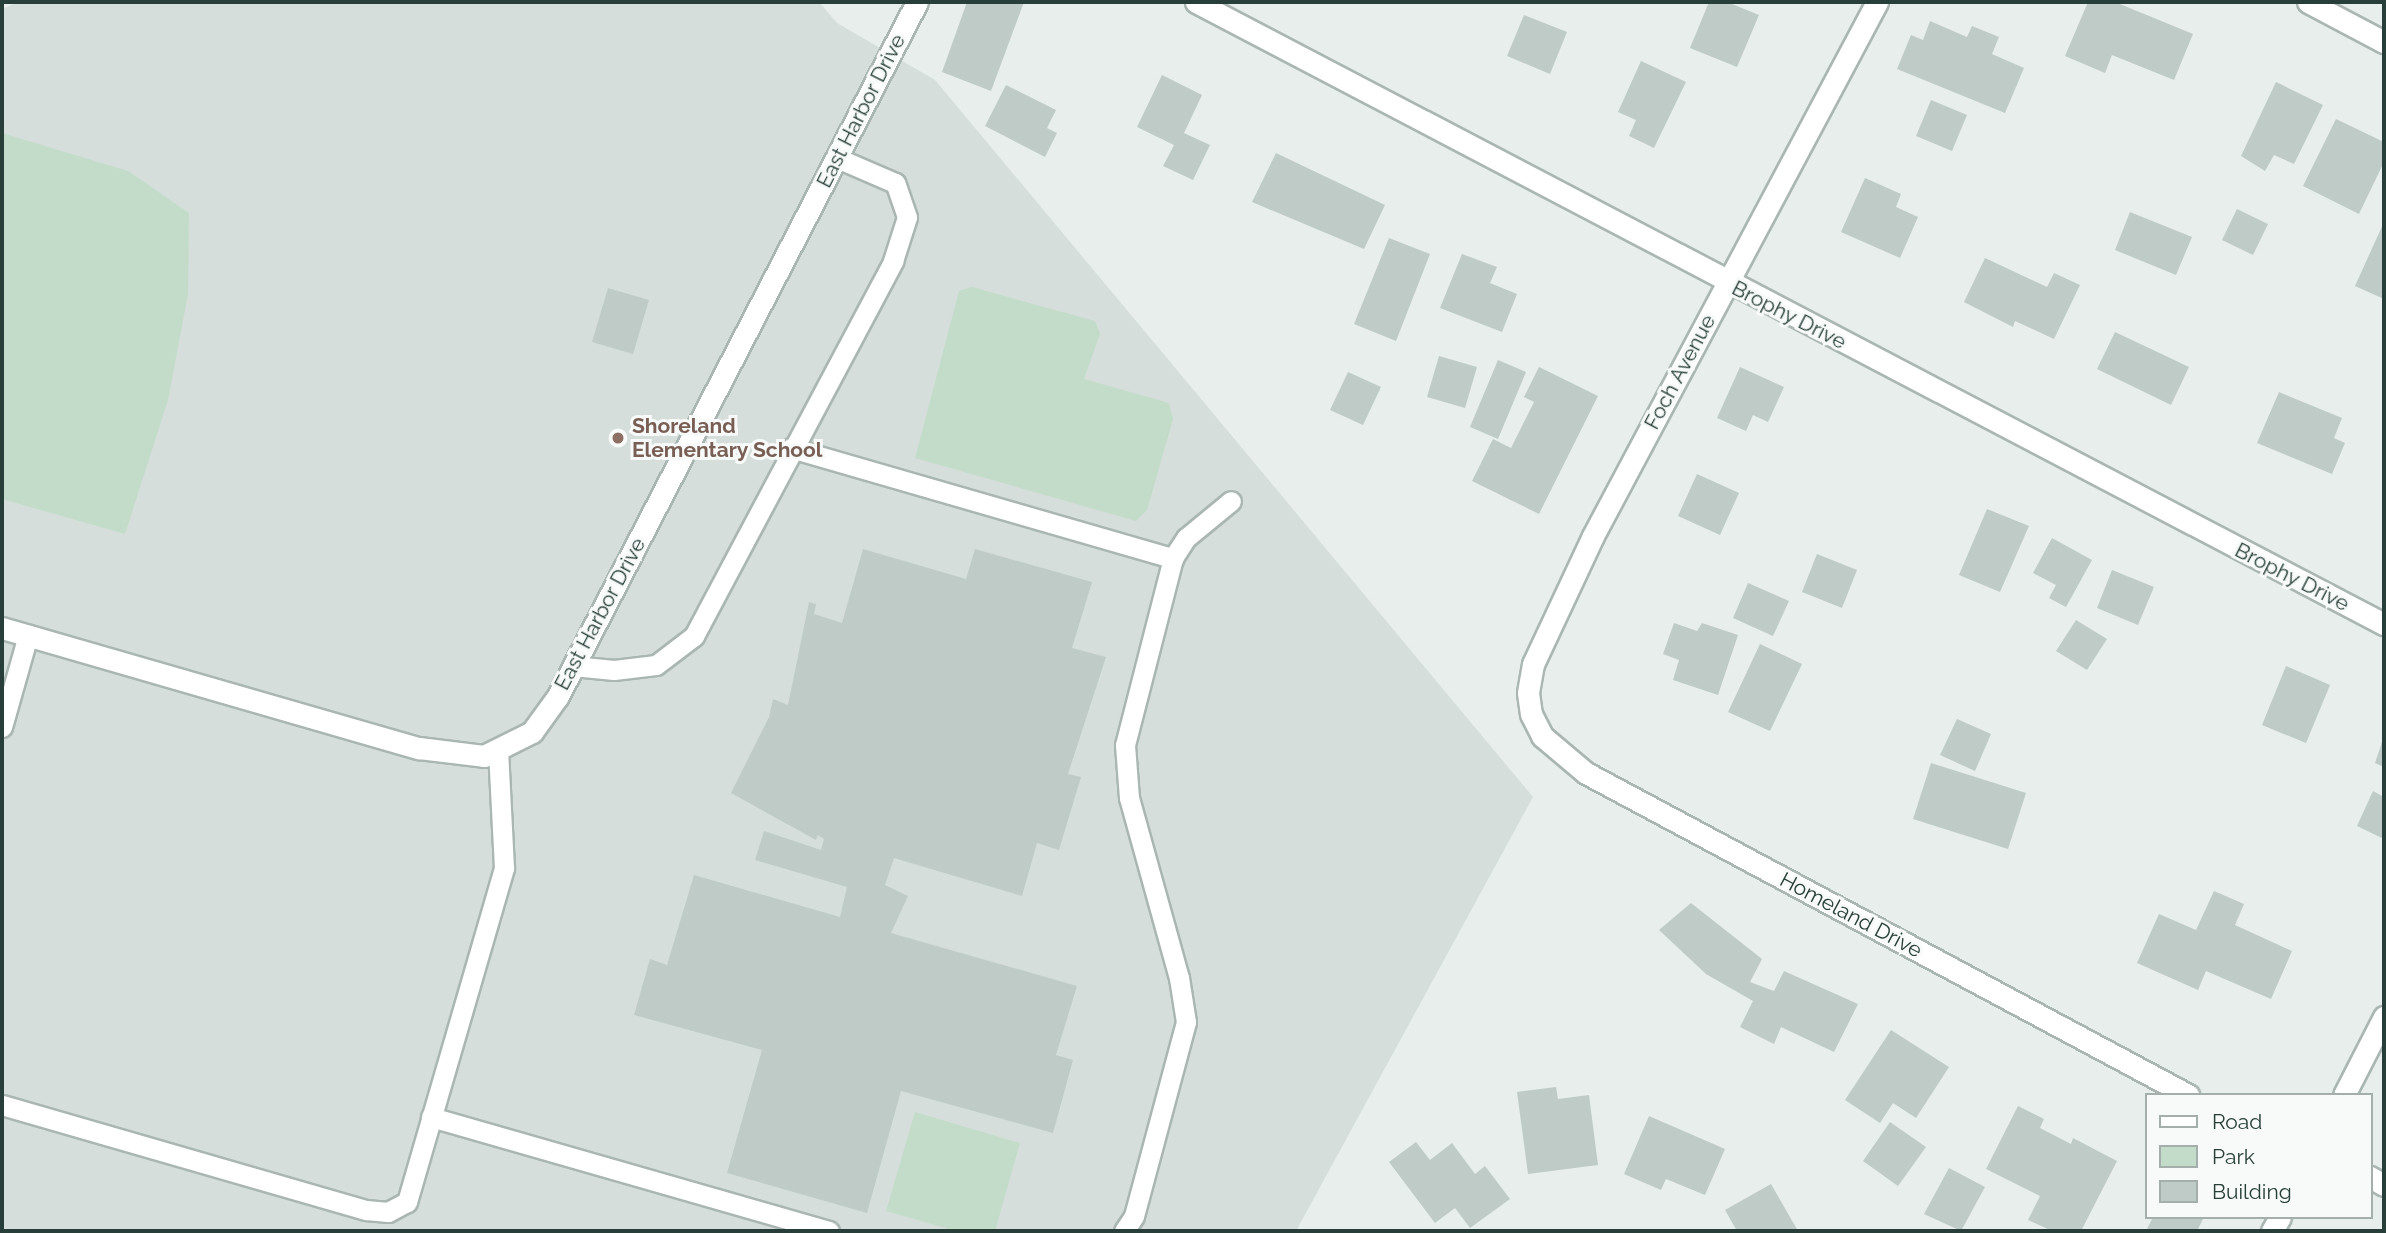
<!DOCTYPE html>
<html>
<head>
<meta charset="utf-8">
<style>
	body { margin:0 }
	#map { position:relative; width:2386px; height:1233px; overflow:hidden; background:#e7eeeb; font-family:Raleway,sans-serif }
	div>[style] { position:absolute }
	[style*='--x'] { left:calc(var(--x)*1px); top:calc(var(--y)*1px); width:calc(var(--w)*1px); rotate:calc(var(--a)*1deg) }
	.built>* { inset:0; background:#d5deda }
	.green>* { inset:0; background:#c3dcca }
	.building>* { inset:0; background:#bfcbc7 }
	.roads { filter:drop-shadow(2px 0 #aab6b2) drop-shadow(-2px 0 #aab6b2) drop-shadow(0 2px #aab6b2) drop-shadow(0 -2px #aab6b2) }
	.lane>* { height:19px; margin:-9.5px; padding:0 9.5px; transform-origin:9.5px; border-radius:9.5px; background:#fff }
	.street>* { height:21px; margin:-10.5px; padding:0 10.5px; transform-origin:10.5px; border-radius:10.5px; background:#fff }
	.dots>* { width:19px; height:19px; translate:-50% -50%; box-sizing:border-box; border:4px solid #f7faf9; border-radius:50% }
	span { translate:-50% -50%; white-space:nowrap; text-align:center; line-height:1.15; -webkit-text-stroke:6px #f7faf9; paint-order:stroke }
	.street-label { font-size:21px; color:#273e39 }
	.education-label { font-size:21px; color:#785e54; font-weight:700 }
	.left { translate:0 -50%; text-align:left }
	.frame { position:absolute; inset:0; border:4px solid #273e39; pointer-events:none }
	.legend { position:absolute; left:2145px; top:1093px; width:228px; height:126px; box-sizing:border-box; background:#f7faf9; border:2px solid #a4afac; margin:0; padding:9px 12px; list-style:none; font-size:21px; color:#273e39 }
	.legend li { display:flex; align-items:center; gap:14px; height:35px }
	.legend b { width:35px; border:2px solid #a4afac }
</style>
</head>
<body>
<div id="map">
	<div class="built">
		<div style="clip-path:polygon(19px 2px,819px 2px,837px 23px,935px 80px,1533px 797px,1296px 1231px,2px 1231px,2px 9px)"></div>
	</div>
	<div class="green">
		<div style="clip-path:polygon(2px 133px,128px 171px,189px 213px,188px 294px,168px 400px,125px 534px,2px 499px)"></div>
		<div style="clip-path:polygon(972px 287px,1095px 321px,1100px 334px,1084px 379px,1169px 403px,1173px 419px,1147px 510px,1136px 521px,915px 458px,959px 291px)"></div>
		<div style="clip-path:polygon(915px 1112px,1020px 1143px,995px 1231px,956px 1231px,886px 1211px)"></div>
	</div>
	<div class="building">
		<div style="clip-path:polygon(967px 2px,1024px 2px,991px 91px,942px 72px)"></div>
		<div style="clip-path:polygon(1709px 2px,1727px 2px,1759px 15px,1737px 67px,1690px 48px)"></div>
		<div style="clip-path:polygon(2088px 2px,2115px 2px,2193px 34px,2174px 80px,2112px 55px,2105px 73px,2065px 56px)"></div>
		<div style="clip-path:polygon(1524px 15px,1567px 32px,1550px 74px,1507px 56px)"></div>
		<div style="clip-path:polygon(1930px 21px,1967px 37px,1972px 26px,1999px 37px,1992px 54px,2024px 68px,2005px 113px,1897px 69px,1911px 35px,1923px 40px)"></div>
		<div style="clip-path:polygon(1641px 61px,1686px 82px,1654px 148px,1629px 136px,1636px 120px,1618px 112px)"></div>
		<div style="clip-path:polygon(1162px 75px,1202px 95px,1184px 133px,1210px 145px,1193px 180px,1163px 166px,1174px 145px,1137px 127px)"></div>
		<div style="clip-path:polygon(2276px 82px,2323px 105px,2294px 164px,2274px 155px,2265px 171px,2241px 156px)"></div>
		<div style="clip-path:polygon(1006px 85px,1056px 110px,1047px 128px,1057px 133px,1045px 157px,985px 126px)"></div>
		<div style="clip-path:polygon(1931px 100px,1967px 115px,1952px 151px,1916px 136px)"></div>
		<div style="clip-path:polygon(2336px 119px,2384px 142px,2384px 162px,2359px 214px,2303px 186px)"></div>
		<div style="clip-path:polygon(1276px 153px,1385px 205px,1364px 249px,1252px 202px)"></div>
		<div style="clip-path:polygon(1865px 178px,1901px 194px,1896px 207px,1918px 217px,1900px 258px,1841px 232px)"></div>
		<div style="clip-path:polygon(2237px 209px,2268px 224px,2253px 255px,2222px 240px)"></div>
		<div style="clip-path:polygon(2130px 212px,2192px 237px,2176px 275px,2115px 250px)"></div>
		<div style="clip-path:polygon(2384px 222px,2384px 299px,2355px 286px)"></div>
		<div style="clip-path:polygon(1389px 238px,1430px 254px,1396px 341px,1354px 324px)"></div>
		<div style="clip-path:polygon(1462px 254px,1497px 267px,1490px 283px,1517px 294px,1502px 332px,1440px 308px)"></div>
		<div style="clip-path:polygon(1985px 258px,2047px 287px,2054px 273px,2080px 285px,2054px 339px,2015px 321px,2013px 327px,1964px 302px)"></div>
		<div style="clip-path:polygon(608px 288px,649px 300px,633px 354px,592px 342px)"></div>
		<div style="clip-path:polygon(2115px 332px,2189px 367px,2171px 405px,2097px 369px)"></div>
		<div style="clip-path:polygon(1439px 356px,1477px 367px,1465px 408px,1427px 397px)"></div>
		<div style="clip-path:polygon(1498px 360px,1526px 372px,1498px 439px,1470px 427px)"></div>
		<div style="clip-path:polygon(1539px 367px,1598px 396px,1539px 514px,1472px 481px,1493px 439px,1511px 448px,1534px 402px,1524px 397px)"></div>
		<div style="clip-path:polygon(1740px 367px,1784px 387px,1768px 422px,1753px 415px,1746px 431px,1717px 418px)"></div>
		<div style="clip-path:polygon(1348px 372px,1381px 387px,1363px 425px,1330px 410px)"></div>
		<div style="clip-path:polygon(2279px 392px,2342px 418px,2334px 438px,2345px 443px,2332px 474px,2257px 443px)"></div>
		<div style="clip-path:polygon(1697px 474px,1739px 493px,1720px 535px,1678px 516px)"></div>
		<div style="clip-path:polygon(1987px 509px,2029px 526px,2000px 592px,1959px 575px)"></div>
		<div style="clip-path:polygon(2052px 538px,2092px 560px,2066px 607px,2049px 598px,2056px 585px,2033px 573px)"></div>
		<div style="clip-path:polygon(863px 549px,966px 579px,975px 549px,1092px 582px,1072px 648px,1106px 657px,1068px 774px,1081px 777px,1059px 850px,1037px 843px,1022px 896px,894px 858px,885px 885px,908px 896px,891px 933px,1077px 986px,1056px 1055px,1073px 1060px,1053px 1133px,901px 1091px,867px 1213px,727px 1173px,762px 1050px,634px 1015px,650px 959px,667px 965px,694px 875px,840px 917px,847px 887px,755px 860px,764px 831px,821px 850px,824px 839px,818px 835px,816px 840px,731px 793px,769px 717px,773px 699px,788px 705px,809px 602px,816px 604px,814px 614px,842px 623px)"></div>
		<div style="clip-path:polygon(1817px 554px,1857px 570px,1842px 608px,1802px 592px)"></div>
		<div style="clip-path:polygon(2112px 570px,2154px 587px,2138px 625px,2097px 608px)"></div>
		<div style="clip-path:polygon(1748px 583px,1789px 601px,1773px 636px,1733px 618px)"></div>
		<div style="clip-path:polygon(2076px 620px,2107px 639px,2087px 670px,2056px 651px)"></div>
		<div style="clip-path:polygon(1674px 623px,1697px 631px,1702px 623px,1738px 635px,1718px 695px,1673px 680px,1679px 660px,1663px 654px)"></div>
		<div style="clip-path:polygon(1760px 644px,1802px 664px,1770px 731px,1728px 712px)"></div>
		<div style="clip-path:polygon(2286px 666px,2330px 685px,2306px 743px,2262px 725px)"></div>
		<div style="clip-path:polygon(1957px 719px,1991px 734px,1975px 771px,1940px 755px)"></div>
		<div style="clip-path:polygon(2384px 736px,2384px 767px,2375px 763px)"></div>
		<div style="clip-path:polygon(1931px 763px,2026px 793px,2008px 849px,1913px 819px)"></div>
		<div style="clip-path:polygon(2373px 791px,2384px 797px,2384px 839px,2357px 826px)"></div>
		<div style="clip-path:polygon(2214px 891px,2244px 904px,2235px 925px,2292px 951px,2271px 999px,2206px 971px,2198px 990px,2137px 963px,2159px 914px,2196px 930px)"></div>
		<div style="clip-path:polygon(1691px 903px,1762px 959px,1750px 982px,1774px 991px,1784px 971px,1858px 1004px,1834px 1052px,1781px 1027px,1774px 1044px,1740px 1027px,1753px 1001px,1706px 974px,1659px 930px)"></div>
		<div style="clip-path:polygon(1891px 1030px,1949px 1067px,1916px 1118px,1893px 1103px,1880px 1123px,1845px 1100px)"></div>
		<div style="clip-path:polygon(1556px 1087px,1558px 1099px,1589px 1095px,1598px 1165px,1528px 1174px,1517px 1092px)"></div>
		<div style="clip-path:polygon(2018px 1106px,2044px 1119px,2040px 1128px,2071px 1144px,2073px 1138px,2117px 1161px,2081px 1231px,2052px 1231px,2028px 1220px,2040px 1196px,1986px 1169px)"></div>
		<div style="clip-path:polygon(1649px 1116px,1725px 1149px,1705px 1195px,1666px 1179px,1661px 1190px,1624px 1174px)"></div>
		<div style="clip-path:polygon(1890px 1122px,1926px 1147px,1898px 1186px,1863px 1161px)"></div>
		<div style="clip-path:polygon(1416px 1142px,1430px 1160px,1452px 1143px,1475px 1174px,1485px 1166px,1510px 1199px,1470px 1228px,1455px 1208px,1435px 1223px,1389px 1162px)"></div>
		<div style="clip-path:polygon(1949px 1168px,1985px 1187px,1961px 1231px,1924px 1214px)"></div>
		<div style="clip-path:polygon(1771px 1184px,1798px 1231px,1737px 1231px,1725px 1210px)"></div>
		<div style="clip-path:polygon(2153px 1217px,2204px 1217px,2197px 1231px,2146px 1231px)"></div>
	</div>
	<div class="roads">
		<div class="lane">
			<div style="--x:791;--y:448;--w:398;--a:16.1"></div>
			<div style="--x:573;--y:666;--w:41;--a:5.6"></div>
			<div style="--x:614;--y:670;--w:42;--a:-6.8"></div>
			<div style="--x:656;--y:665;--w:48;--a:-37.3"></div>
			<div style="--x:694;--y:636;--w:425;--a:-62"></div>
			<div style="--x:893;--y:261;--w:46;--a:-72.3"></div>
			<div style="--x:907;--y:217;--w:36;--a:-109"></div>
			<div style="--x:895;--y:183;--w:63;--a:-156.7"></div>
			<div style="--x:2;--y:727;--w:96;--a:-74.2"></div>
			<div style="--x:2;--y:1105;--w:379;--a:16.1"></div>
			<div style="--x:366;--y:1210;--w:22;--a:5"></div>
			<div style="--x:388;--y:1212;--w:21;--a:-28"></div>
			<div style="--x:407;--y:1202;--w:348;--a:-73.8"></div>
			<div style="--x:504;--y:868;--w:119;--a:-92.9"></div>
			<div style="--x:431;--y:1117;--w:414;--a:16"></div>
			<div style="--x:1124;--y:1231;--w:18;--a:-56"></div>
			<div style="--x:1134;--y:1216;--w:201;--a:-75"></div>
			<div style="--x:1186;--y:1022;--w:45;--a:-99"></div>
			<div style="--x:1179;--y:978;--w:187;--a:-105.5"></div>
			<div style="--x:1129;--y:798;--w:53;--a:-94.3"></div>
			<div style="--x:1125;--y:745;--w:193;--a:-75.6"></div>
			<div style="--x:1173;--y:558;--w:24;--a:-57"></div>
			<div style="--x:1186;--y:538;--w:58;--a:-39.4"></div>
		</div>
		<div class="street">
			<div style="--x:1196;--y:2;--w:1341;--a:27.64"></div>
			<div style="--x:1877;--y:2;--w:605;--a:118.01"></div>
			<div style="--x:1593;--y:536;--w:141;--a:115.1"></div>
			<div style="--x:1533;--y:664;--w:29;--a:100"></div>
			<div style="--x:1528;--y:693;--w:21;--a:82"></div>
			<div style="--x:1531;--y:714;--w:25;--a:63"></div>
			<div style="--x:1542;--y:736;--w:57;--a:40.1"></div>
			<div style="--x:1586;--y:773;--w:683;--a:28.14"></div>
			<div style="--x:2308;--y:2;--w:86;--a:27.8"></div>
			<div style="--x:2;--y:628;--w:434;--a:16.1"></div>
			<div style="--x:419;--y:748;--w:65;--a:7"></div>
			<div style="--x:484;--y:756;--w:54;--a:-26.6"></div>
			<div style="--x:532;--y:732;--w:44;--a:-54.2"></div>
			<div style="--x:558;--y:696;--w:781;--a:-62.65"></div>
			<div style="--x:2344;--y:1095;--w:88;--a:-62.9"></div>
			<div style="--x:2370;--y:1177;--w:16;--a:30"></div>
			<div style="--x:2272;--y:1231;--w:16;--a:-60"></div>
		</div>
	</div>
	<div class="dots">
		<div style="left:618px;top:438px;background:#8d6e63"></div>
	</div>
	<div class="street-label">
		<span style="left:861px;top:111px;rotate:-63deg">East Harbor Drive</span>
		<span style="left:1789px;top:315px;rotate:27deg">Brophy Drive</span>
		<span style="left:1680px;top:372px;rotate:-62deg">Foch Avenue</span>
		<span style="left:2292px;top:577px;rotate:27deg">Brophy Drive</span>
		<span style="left:600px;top:614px;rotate:-62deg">East Harbor Drive</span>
		<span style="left:1851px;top:915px;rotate:28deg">Homeland Drive</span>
	</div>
	<div class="education-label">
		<span class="left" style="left:632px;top:438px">Shoreland<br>Elementary School</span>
	</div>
	<div class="frame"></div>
	<ul class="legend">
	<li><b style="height:9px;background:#fff"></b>Road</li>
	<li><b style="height:19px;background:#c3dcca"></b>Park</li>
	<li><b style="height:19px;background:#bfcbc7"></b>Building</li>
	</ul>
</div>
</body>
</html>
